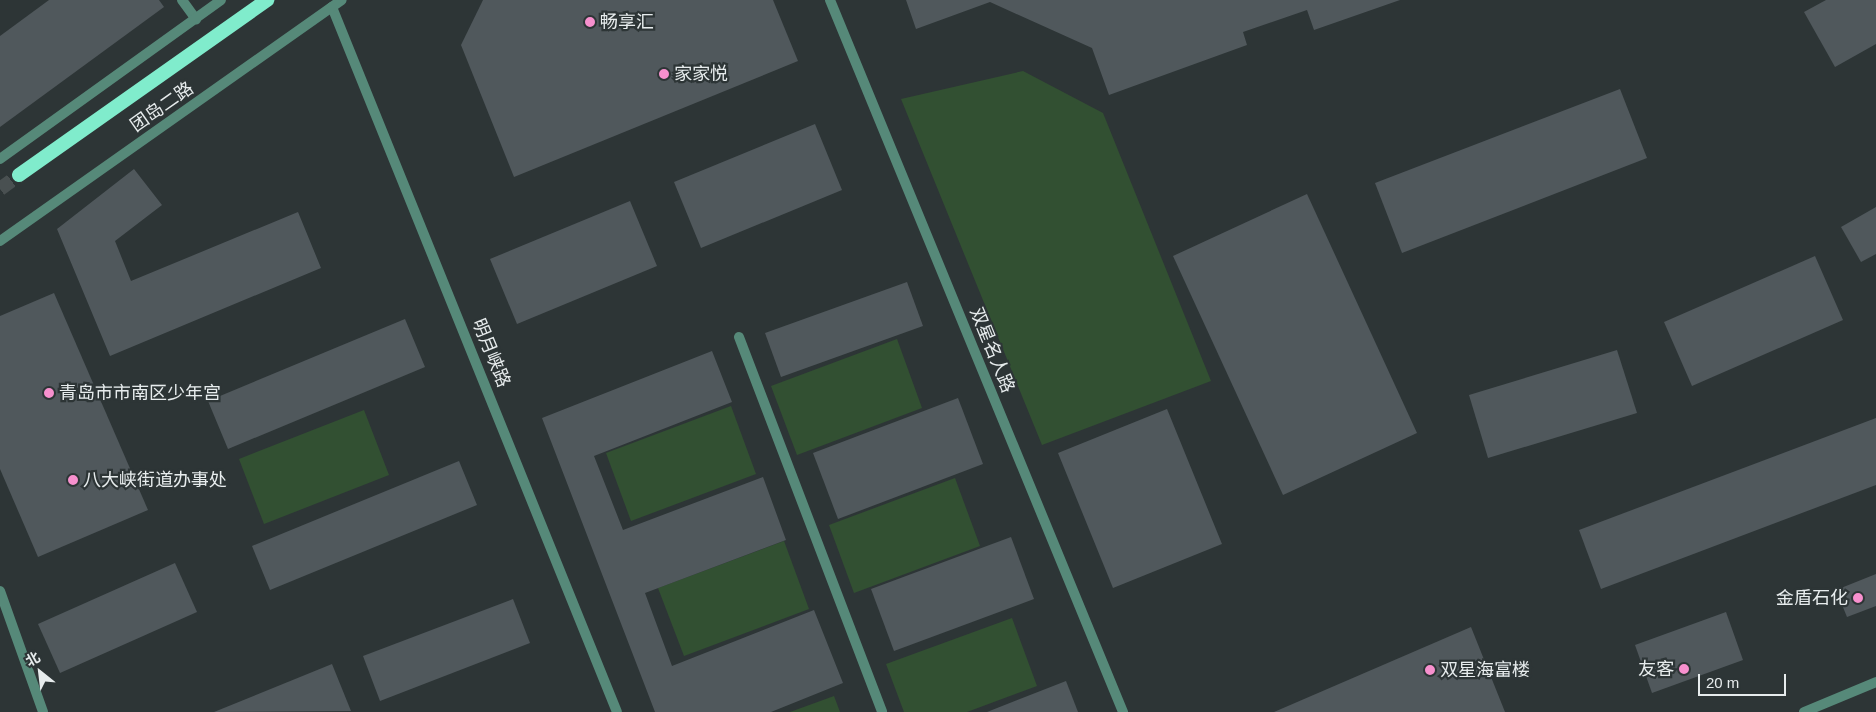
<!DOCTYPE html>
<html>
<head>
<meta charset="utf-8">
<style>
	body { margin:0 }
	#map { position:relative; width:1876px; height:712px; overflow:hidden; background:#2d3536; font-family:Arial,"Noto Sans SC",sans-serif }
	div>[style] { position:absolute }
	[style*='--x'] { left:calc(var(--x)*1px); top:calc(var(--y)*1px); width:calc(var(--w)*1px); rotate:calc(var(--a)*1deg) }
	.green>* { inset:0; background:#325032 }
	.building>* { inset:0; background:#50585c }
	.trunk-tunnel>* { height:14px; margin-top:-7px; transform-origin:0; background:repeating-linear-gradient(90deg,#495051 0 14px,transparent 0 21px) }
	.service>* { height:10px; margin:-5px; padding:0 5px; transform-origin:5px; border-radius:5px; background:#568979 }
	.minor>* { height:10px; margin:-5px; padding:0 5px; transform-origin:5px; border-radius:5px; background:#568979 }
	.tertiary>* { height:10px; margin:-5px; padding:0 5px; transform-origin:5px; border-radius:5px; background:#568979 }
	.trunk>* { height:14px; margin:-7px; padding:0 7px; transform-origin:7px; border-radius:7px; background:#80eccc }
	.dots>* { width:14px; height:14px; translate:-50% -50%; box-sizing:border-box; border:2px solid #2d3536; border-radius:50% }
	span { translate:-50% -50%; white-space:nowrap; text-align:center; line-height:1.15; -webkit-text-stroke:4.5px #2d3536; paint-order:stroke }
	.poi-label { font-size:18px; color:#e7eced }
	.left { translate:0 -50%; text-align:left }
	.right { translate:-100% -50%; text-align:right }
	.street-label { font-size:18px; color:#e7eced }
	.north { position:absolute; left:15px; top:647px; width:50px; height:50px; -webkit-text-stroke:4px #2d3536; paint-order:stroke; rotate:331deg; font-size:14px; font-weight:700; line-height:20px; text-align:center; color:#e7eced }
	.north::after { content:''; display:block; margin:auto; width:18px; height:22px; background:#e7eced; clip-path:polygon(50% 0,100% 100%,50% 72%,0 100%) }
	.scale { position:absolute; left:1698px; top:674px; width:88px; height:22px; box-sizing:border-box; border:2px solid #e7eced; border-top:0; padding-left:6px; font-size:15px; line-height:18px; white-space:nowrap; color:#e7eced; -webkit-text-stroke:4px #2d3536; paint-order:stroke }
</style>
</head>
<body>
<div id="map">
	<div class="green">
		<div style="clip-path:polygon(1023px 71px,1103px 113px,1211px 381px,1042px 445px,901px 99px)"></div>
		<div style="clip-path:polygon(897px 339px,922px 408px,797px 455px,771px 386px)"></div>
		<div style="clip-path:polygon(731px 406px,756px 474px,631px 521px,606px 453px)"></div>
		<div style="clip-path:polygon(364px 410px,389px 475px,264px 524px,239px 459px)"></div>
		<div style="clip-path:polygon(955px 478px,980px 546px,854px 593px,829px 525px)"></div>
		<div style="clip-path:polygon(784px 541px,809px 609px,684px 656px,658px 588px)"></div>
		<div style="clip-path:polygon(1012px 618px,1037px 686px,967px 712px,904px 712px,886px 664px)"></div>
		<div style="clip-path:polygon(834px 696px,840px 712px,790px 712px)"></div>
	</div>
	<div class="building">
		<div style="clip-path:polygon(49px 0,159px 0,164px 7px,0 127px,0 36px)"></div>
		<div style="clip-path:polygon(483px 0,773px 0,798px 61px,514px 177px,461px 45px)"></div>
		<div style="clip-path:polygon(906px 0,1400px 0,1314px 30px,1307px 10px,1243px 32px,1247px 45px,1109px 95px,1092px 48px,990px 2px,916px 29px)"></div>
		<div style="clip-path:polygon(1826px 0,1876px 0,1876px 44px,1835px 67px,1804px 12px)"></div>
		<div style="clip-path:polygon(1620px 89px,1647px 158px,1402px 253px,1375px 183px)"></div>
		<div style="clip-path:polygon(815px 124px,842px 190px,701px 248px,674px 182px)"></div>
		<div style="clip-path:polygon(134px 169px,162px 205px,115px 241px,131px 281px,298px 212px,321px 268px,110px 356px,57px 229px)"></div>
		<div style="clip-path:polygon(1307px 194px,1417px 433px,1283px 495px,1173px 256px)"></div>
		<div style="clip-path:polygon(630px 201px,657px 266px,517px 324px,490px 259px)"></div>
		<div style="clip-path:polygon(1876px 207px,1876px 254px,1861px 262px,1841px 227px)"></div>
		<div style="clip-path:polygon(1815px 256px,1843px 320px,1692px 386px,1664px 322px)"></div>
		<div style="clip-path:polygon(907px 282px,923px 326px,781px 377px,765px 333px)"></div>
		<div style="clip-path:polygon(54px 293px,148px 510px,38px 557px,0 469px,0 316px)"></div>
		<div style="clip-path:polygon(405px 319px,425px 367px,228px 449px,208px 401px)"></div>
		<div style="clip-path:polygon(1617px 350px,1637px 413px,1488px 458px,1469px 395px)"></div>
		<div style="clip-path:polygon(712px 351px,732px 402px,594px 456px,623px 530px,763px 477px,786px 540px,645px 593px,672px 666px,814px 610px,843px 683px,771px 712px,655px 712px,542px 418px)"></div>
		<div style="clip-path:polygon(958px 398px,983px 464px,838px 519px,813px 453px)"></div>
		<div style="clip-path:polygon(1167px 409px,1222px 544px,1113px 588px,1058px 453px)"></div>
		<div style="clip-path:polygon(1876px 418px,1876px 485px,1601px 589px,1579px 530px)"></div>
		<div style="clip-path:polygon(459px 461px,477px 505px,270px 590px,252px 546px)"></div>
		<div style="clip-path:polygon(1011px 537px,1034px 599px,894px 651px,871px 589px)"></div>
		<div style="clip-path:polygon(175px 563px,197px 612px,60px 673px,38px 624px)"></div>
		<div style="clip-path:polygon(1876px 574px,1876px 606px,1847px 617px,1836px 590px)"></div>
		<div style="clip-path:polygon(513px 599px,530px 643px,380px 701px,363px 656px)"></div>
		<div style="clip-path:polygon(1726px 612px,1743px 660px,1652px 693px,1635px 645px)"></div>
		<div style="clip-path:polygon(1471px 627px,1505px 712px,1274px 712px)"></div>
		<div style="clip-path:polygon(332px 664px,351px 711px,214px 712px)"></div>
		<div style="clip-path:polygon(1066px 681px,1078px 712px,987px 712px)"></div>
	</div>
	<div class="trunk-tunnel">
		<div style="--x:0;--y:189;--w:24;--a:-36"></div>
	</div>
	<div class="service">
		<div style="--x:830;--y:0;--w:770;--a:67.63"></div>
	</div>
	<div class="minor">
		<div style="--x:182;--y:0;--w:24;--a:54"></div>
		<div style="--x:332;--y:7;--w:760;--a:67.99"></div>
		<div style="--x:739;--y:337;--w:401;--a:69.1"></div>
		<div style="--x:0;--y:591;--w:128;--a:70.4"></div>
		<div style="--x:1804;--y:712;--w:78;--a:-22.6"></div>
	</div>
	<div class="tertiary">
		<div style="--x:0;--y:159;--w:272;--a:-35.7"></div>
		<div style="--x:0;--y:241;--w:418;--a:-35.2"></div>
	</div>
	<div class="trunk">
		<div style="--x:19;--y:175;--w:304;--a:-35.2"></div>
	</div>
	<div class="dots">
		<div style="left:590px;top:22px;background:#f790ce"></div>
		<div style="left:664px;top:74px;background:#f790ce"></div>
		<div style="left:49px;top:393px;background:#f790ce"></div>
		<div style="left:73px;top:480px;background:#f790ce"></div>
		<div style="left:1858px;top:598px;background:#f790ce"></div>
		<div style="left:1684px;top:669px;background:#f790ce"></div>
		<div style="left:1430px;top:670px;background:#f790ce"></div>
	</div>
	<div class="poi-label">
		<span class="left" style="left:600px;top:22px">畅享汇</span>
		<span class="left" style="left:674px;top:74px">家家悦</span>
		<span class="left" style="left:59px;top:393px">青岛市市南区少年宫</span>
		<span class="left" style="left:83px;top:480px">八大峡街道办事处</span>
		<span class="right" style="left:1848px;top:598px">金盾石化</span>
		<span class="right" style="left:1674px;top:669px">友客</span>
		<span class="left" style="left:1440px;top:670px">双星海富楼</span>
	</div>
	<div class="street-label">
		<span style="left:162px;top:107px;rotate:-35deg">团岛二路</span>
		<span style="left:992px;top:350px;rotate:68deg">双星名人路</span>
		<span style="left:491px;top:353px;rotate:68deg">明月峡路</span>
	</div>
	<div class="north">北</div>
	<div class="scale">20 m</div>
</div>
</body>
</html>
